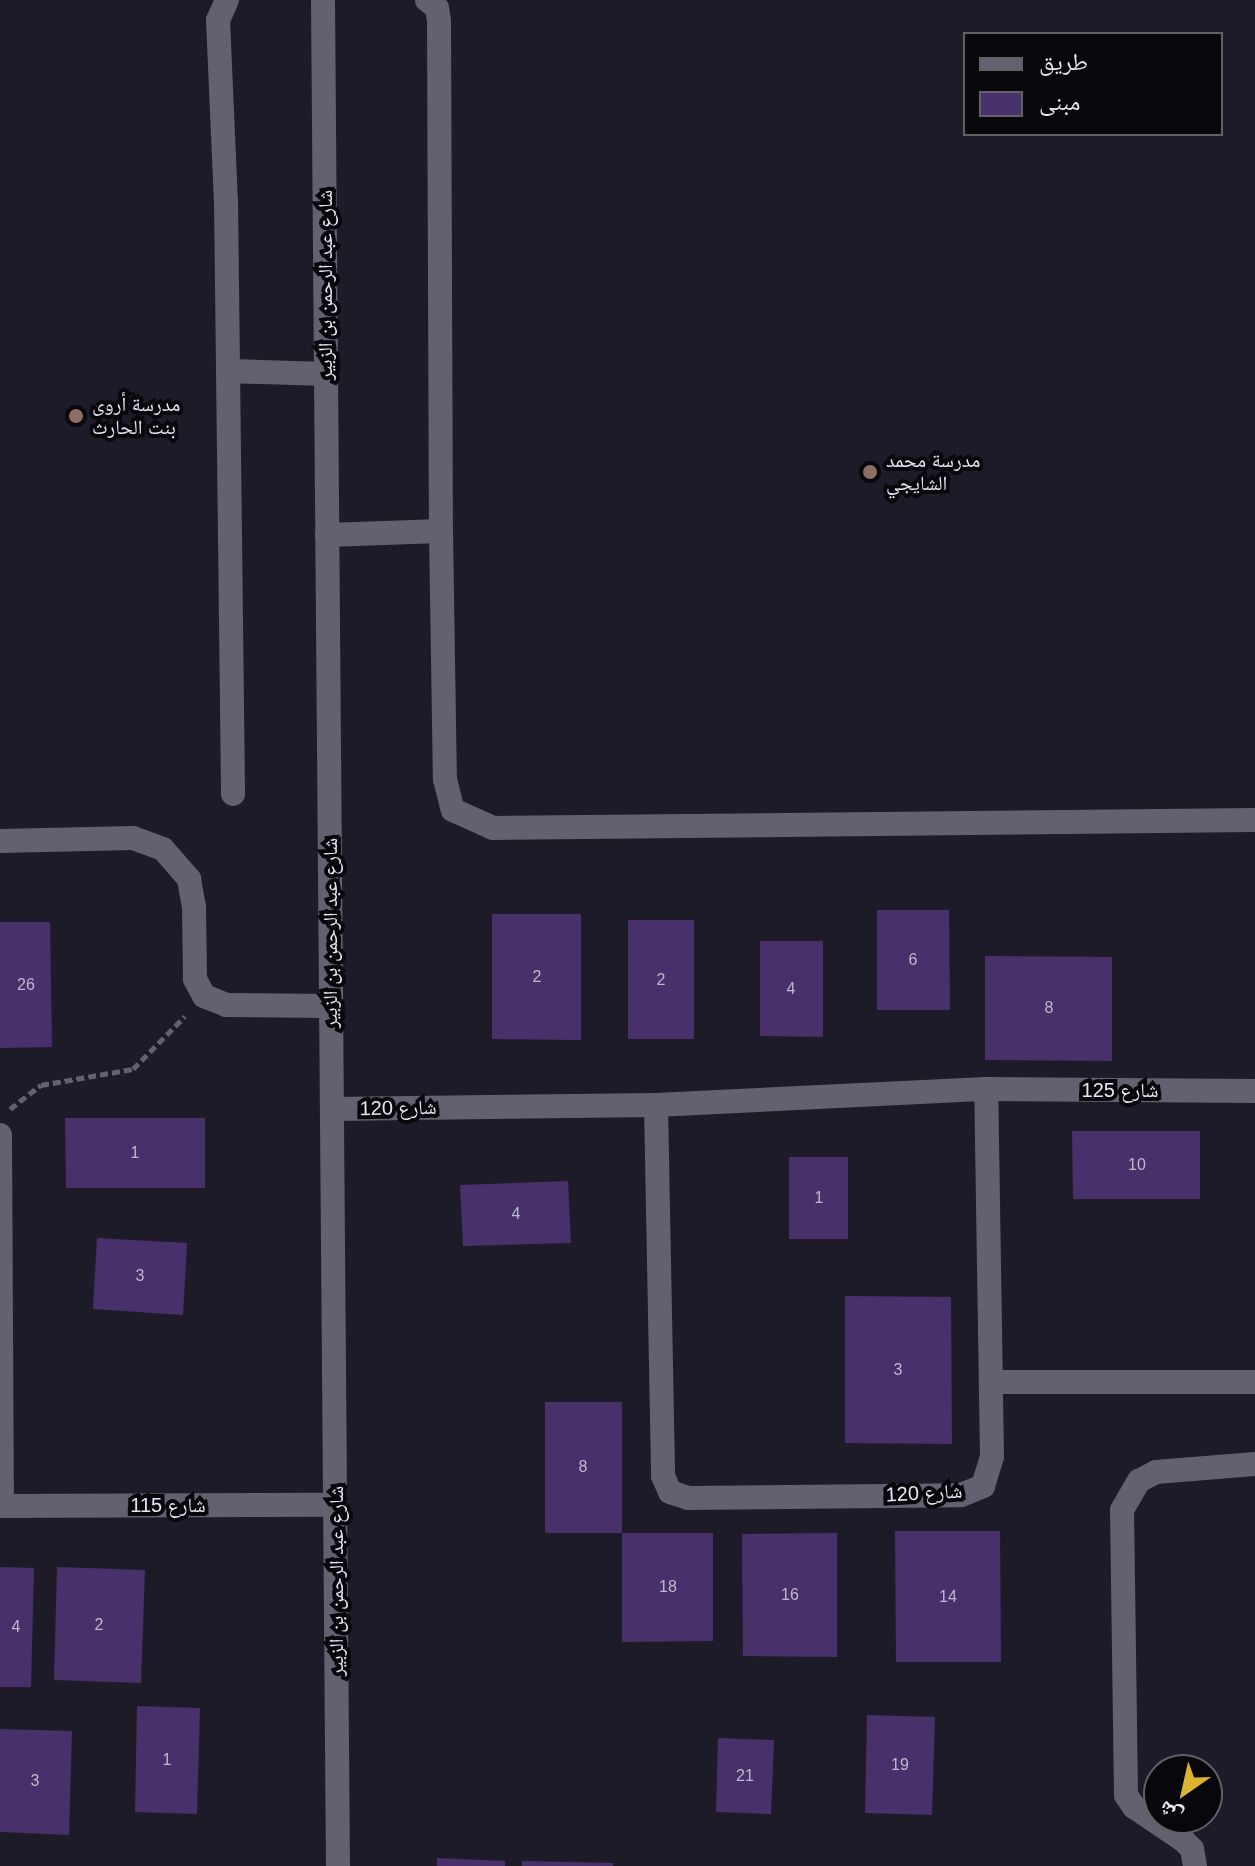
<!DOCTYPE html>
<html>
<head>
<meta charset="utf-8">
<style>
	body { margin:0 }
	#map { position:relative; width:1255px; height:1866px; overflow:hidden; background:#1e1b28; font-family:Helvetica,"Noto Naskh Arabic",sans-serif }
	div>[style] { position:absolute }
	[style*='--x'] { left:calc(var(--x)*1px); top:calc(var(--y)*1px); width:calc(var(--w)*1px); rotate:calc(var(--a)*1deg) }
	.building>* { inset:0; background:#48306b }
	.path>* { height:5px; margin-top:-2.5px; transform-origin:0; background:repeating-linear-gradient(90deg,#64616d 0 8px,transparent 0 12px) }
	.minor>* { height:24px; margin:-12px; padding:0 12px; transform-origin:12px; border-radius:12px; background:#636070 }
	.dots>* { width:22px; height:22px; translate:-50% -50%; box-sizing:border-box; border:4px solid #08070c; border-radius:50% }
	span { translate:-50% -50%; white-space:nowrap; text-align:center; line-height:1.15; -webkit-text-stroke:8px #08070c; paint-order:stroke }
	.number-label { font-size:16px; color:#bfb8ce }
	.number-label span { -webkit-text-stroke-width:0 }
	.street-label { font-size:20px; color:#e7e5ef }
	.poi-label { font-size:20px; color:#e7e5ef }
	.left { translate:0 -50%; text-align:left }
	.legend { position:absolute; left:963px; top:32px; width:260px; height:104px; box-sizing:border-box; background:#08070c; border:2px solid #616067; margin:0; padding:10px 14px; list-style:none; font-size:24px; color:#e7e5ef }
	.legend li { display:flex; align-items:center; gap:16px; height:40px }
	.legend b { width:40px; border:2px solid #616067 }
	.north { position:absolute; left:1143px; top:1754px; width:80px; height:80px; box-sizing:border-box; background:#08070c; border:2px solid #616067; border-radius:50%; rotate:214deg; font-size:22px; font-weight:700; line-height:32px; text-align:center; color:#e7e5ef }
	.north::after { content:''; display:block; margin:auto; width:28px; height:36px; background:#dcb233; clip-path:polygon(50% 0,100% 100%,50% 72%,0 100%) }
</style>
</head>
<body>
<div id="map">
	<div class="building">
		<div style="clip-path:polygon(877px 910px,949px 910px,950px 1010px,877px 1010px)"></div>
		<div style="clip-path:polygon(492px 914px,581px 914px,581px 1040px,492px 1039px)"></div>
		<div style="clip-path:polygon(628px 920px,694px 920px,694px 1039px,628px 1039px)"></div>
		<div style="clip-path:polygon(0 922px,50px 922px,52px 1047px,0 1048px)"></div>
		<div style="clip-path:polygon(760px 941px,823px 941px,823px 1037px,760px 1036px)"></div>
		<div style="clip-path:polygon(985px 956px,1112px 957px,1112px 1061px,985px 1060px)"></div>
		<div style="clip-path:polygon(65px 1118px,205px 1118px,205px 1188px,66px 1188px)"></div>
		<div style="clip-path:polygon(1072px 1131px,1200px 1131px,1200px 1199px,1073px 1199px)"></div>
		<div style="clip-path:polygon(789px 1157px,848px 1157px,848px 1239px,789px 1239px)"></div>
		<div style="clip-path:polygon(568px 1181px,571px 1243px,463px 1246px,460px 1185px)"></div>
		<div style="clip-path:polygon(97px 1238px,187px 1243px,183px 1315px,93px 1309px)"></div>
		<div style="clip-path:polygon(845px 1296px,951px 1297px,952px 1444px,845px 1443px)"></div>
		<div style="clip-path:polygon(545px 1402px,622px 1402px,622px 1533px,545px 1533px)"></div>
		<div style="clip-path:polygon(895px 1531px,1000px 1531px,1001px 1662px,896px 1662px)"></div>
		<div style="clip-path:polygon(622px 1533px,713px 1533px,713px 1641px,622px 1642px)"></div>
		<div style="clip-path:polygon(837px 1533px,837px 1657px,743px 1656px,742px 1534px)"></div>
		<div style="clip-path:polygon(0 1567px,34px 1568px,31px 1687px,0 1687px)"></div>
		<div style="clip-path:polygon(57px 1567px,145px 1570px,141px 1683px,54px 1680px)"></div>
		<div style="clip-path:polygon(137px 1706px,200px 1708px,197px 1814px,135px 1812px)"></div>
		<div style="clip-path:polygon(867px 1715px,935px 1717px,932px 1815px,865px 1813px)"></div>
		<div style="clip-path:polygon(0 1729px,72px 1731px,69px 1835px,0 1832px)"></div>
		<div style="clip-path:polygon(718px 1738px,774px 1740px,771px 1814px,716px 1812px)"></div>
		<div style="clip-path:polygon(437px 1858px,505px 1861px,505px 1866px,437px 1866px)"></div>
		<div style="clip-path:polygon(522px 1861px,613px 1863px,613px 1866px,522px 1866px)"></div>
	</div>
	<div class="path">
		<div style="--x:10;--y:1109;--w:39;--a:-38"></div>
		<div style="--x:41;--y:1085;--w:93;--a:-9.9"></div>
		<div style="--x:133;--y:1069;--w:74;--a:-45.5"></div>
	</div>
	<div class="minor">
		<div style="--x:227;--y:0;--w:22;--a:114"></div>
		<div style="--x:218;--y:20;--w:180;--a:87.5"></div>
		<div style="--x:226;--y:200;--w:594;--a:89.32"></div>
		<div style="--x:323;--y:0;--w:1866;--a:89.54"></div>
		<div style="--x:427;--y:0;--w:13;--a:39"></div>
		<div style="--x:437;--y:8;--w:13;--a:81"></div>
		<div style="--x:439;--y:21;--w:510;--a:89.78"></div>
		<div style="--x:441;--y:531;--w:248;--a:89.1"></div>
		<div style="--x:445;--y:779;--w:32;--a:76"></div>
		<div style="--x:453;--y:810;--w:44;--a:24.2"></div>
		<div style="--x:493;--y:828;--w:762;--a:-0.6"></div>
		<div style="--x:228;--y:371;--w:98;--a:1.8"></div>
		<div style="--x:327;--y:535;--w:114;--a:-2"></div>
		<div style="--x:0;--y:841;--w:133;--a:-1.3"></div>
		<div style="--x:133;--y:838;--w:32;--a:20"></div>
		<div style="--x:163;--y:849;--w:40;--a:49"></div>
		<div style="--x:189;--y:879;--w:27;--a:80"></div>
		<div style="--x:194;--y:906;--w:73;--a:89.2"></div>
		<div style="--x:195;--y:979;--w:19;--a:62"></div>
		<div style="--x:204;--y:996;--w:24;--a:22"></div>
		<div style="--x:226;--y:1005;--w:105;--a:0.5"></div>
		<div style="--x:656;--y:1105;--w:371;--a:88.9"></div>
		<div style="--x:663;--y:1476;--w:17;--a:66"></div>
		<div style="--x:670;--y:1492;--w:19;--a:18"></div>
		<div style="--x:688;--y:1498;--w:273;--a:-0.6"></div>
		<div style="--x:961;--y:1495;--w:24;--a:-22"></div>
		<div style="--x:983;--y:1486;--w:30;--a:-73"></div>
		<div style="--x:992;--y:1457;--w:368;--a:-90.9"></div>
		<div style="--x:332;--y:1109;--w:324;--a:-0.7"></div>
		<div style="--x:656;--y:1105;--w:330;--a:-2.8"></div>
		<div style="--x:986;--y:1089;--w:269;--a:0.4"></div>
		<div style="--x:0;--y:1135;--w:371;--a:89.7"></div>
		<div style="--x:991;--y:1382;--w:264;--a:0"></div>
		<div style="--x:0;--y:1506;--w:335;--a:-0.2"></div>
		<div style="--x:1195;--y:1866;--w:17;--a:-100"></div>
		<div style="--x:1192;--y:1849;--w:13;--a:-135"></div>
		<div style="--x:1183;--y:1840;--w:59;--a:-146"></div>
		<div style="--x:1134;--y:1807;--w:14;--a:-124"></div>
		<div style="--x:1126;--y:1795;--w:285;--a:-90.8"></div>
		<div style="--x:1122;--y:1510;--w:34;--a:-60"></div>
		<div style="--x:1139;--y:1481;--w:19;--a:-28"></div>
		<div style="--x:1156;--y:1472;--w:99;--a:-4.6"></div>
	</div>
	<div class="dots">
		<div style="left:76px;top:416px;background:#8d6e63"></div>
		<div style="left:870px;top:472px;background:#8d6e63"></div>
	</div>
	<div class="number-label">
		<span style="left:913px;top:960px">6</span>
		<span style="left:537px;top:977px">2</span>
		<span style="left:661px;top:980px">2</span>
		<span style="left:26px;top:985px">26</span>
		<span style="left:791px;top:989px">4</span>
		<span style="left:1049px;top:1008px">8</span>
		<span style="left:135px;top:1153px">1</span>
		<span style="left:1137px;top:1165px">10</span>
		<span style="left:819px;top:1198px">1</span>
		<span style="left:516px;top:1214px">4</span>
		<span style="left:140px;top:1276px">3</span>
		<span style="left:898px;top:1370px">3</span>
		<span style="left:583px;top:1467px">8</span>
		<span style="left:668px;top:1587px">18</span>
		<span style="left:790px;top:1595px">16</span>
		<span style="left:948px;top:1597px">14</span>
		<span style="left:99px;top:1625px">2</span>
		<span style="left:16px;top:1627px">4</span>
		<span style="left:167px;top:1760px">1</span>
		<span style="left:900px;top:1765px">19</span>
		<span style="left:745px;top:1776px">21</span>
		<span style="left:35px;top:1781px">3</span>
	</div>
	<div class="street-label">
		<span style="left:325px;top:285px;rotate:-90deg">شارع عبد الرحمن بن الزبير</span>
		<span style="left:330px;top:933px;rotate:-90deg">شارع عبد الرحمن بن الزبير</span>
		<span style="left:1120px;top:1090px">شارع 125</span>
		<span style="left:398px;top:1108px;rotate:-1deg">شارع 120</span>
		<span style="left:924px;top:1493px;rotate:-3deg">شارع 120</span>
		<span style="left:168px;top:1505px">شارع 115</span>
		<span style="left:336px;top:1581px;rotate:-90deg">شارع عبد الرحمن بن الزبير</span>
	</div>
	<div class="poi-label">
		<span class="left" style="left:92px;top:416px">مدرسة أروى<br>بنت الحارث</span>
		<span class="left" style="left:886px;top:472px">مدرسة محمد<br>الشايجي</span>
	</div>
	<ul class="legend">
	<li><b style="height:10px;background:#636070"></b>طريق</li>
	<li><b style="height:22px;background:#48306b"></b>مبنى</li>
	</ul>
	<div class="north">ش</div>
</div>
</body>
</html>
